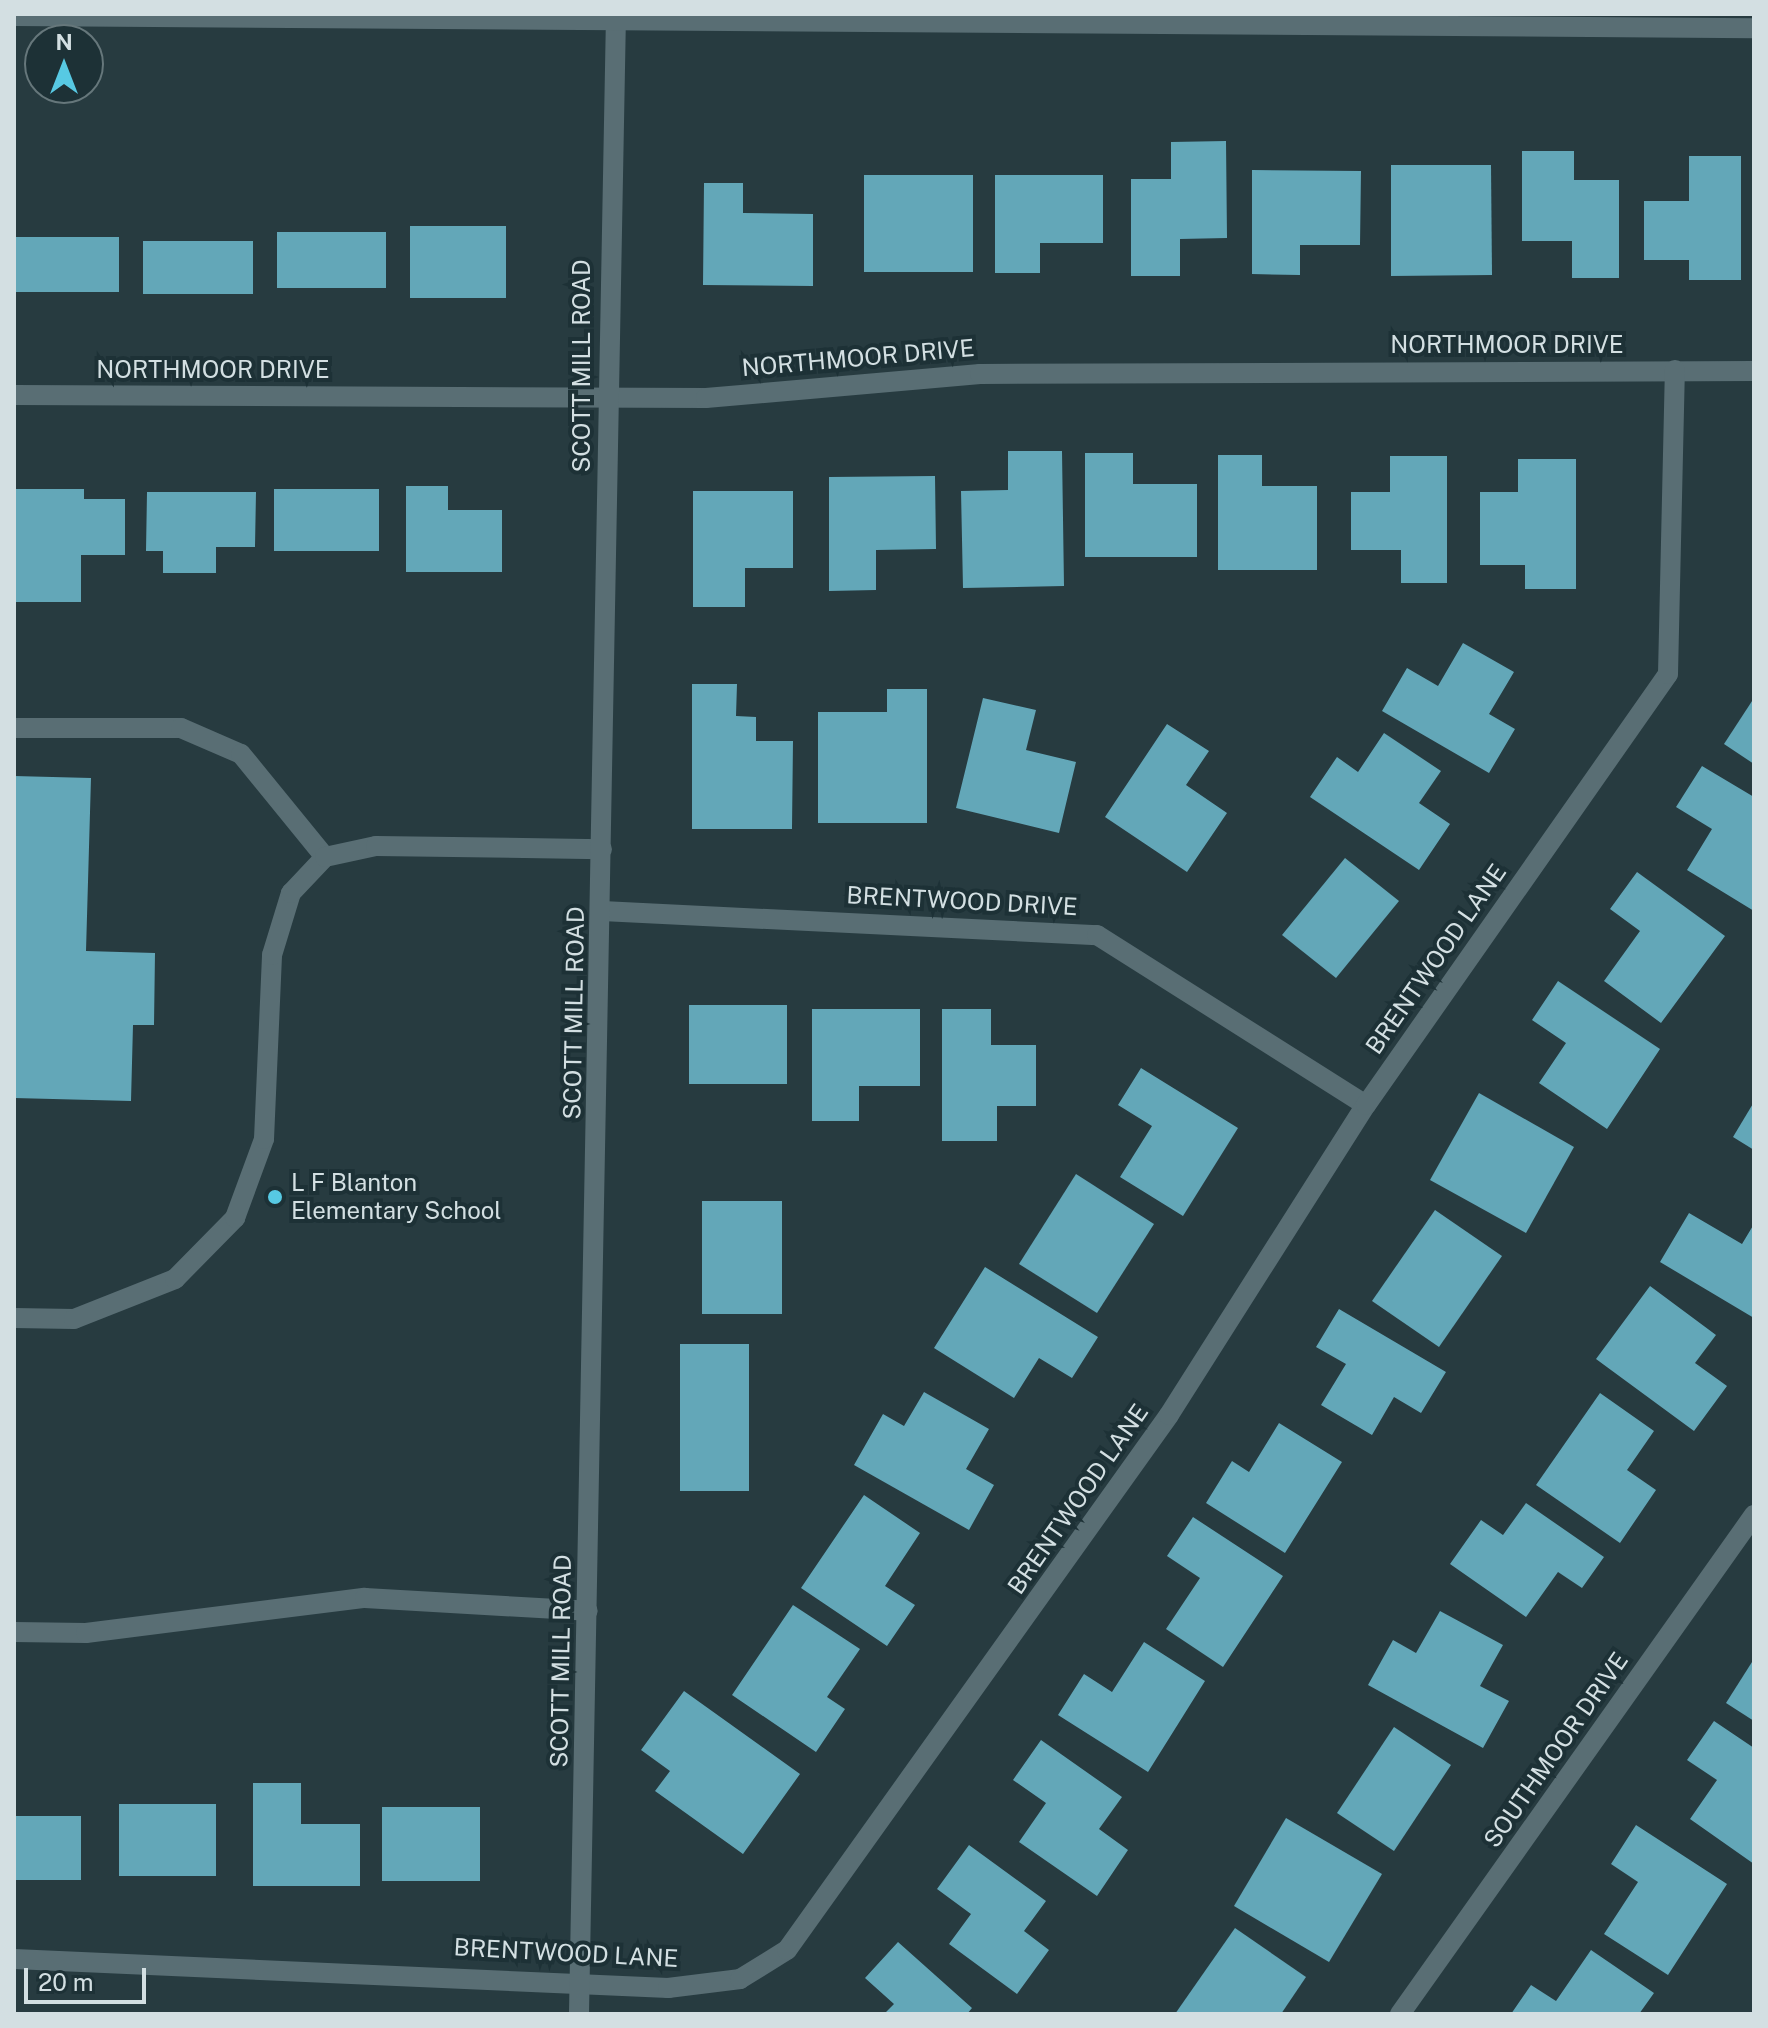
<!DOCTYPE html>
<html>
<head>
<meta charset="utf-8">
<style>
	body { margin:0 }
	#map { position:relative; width:1768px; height:2028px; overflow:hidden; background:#273b40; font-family:"Public Sans",sans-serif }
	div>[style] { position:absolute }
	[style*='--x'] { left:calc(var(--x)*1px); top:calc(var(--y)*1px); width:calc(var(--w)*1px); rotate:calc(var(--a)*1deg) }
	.building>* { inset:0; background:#63a7b8 }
	.service>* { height:20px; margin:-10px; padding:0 10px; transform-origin:10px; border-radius:10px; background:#596e74 }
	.minor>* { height:20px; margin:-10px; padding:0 10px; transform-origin:10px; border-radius:10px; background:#596e74 }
	.tertiary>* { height:20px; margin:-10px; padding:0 10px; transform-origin:10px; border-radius:10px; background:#596e74 }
	.secondary>* { height:20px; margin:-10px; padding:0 10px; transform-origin:10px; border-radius:10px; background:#596e74 }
	.dots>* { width:22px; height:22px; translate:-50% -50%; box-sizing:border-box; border:4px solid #1d3136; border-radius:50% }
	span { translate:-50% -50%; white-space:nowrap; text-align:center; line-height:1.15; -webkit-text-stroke:8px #1d3136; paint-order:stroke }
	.street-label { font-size:24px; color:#d3dfe2 }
	.poi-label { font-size:24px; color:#d3dfe2 }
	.left { translate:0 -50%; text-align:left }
	.frame { position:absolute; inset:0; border:16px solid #d3dfe2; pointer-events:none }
	.north { position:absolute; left:24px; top:24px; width:80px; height:80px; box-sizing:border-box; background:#1d3136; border:2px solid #66777b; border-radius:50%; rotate:0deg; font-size:22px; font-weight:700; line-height:32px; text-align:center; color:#d3dfe2 }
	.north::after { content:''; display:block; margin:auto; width:28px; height:36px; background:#57c9e3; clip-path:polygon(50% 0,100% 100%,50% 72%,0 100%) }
	.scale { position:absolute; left:24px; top:1968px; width:122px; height:36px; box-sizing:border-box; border:4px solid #d3dfe2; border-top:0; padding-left:10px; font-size:24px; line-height:28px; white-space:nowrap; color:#d3dfe2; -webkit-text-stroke:6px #1d3136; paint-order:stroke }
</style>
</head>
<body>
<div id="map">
	<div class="building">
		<div style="clip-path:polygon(1226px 141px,1227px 238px,1180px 239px,1180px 276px,1131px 276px,1131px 179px,1171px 179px,1171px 142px)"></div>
		<div style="clip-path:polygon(1522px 151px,1574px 151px,1574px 180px,1619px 180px,1619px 278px,1572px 278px,1572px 241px,1522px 241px)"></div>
		<div style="clip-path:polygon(1689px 156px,1741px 156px,1741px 280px,1689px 280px,1689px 260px,1644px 260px,1644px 201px,1689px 201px)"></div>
		<div style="clip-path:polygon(1391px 165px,1491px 165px,1492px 275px,1391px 276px)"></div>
		<div style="clip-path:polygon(1252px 170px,1361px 171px,1360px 245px,1300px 245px,1300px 275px,1252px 274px)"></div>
		<div style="clip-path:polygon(864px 175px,973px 175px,973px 272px,864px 272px)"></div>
		<div style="clip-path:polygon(995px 175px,1103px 175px,1103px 243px,1040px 243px,1040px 273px,995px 273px)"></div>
		<div style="clip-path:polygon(704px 183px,743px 183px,743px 213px,813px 214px,813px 286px,703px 285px)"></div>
		<div style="clip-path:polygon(410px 226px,506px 226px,506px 298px,410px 298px)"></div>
		<div style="clip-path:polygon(277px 232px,386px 232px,386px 288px,277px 288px)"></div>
		<div style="clip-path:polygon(14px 237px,119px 237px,119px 292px,14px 292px)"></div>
		<div style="clip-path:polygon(143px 241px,253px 241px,253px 294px,143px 294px)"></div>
		<div style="clip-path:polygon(1008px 451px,1062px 451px,1064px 586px,963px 588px,961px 491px,1008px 490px)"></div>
		<div style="clip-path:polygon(1085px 453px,1133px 453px,1133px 484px,1197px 484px,1197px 557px,1085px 557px)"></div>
		<div style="clip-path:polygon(1218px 455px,1262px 455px,1262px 486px,1317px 486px,1317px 570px,1218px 570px)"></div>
		<div style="clip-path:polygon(1390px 456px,1447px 456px,1447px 583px,1401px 583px,1401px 550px,1351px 550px,1351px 492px,1390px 492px)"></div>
		<div style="clip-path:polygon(1518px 459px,1576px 459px,1576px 589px,1525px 589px,1525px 565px,1480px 565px,1480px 492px,1518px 492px)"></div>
		<div style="clip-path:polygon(935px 476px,936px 549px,876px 550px,876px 590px,829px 591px,829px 477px)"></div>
		<div style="clip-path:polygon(406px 486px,448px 486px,448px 510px,502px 510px,502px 572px,406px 572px)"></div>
		<div style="clip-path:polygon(16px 489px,84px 489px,84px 499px,125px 499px,125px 555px,81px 555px,81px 602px,16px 602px)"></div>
		<div style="clip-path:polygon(274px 489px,379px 489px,379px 551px,274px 551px)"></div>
		<div style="clip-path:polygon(693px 491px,793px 491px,793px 568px,745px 568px,745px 607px,693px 607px)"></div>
		<div style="clip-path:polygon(147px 492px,256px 492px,255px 547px,216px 547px,216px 573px,163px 573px,163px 551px,146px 551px)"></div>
		<div style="clip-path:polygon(1463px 643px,1514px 672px,1489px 714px,1515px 729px,1489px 773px,1382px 711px,1407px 668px,1438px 686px)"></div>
		<div style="clip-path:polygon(692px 684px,737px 684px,736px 716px,756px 717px,756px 741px,793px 741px,792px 829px,692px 829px)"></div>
		<div style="clip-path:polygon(887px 689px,927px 689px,927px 823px,818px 823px,818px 712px,887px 712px)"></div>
		<div style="clip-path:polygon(983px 698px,1036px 710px,1026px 750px,1076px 762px,1059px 833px,956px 808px)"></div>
		<div style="clip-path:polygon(1754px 698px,1754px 764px,1724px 744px)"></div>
		<div style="clip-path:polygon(1167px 724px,1209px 751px,1186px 785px,1227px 813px,1187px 872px,1105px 817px)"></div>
		<div style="clip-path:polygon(1384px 733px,1441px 771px,1419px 803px,1450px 824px,1419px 870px,1310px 797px,1337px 757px,1358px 772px)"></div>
		<div style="clip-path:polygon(1702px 766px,1754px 797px,1754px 911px,1687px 870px,1712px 829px,1676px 807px)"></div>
		<div style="clip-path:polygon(14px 776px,91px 778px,86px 951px,155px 953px,154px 1025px,133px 1025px,131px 1101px,14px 1098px)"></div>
		<div style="clip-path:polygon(1345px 858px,1399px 901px,1336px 978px,1282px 935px)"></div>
		<div style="clip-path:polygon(1637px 872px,1725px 936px,1661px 1023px,1604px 981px,1640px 931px,1610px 909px)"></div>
		<div style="clip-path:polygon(1558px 981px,1660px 1049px,1607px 1129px,1539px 1083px,1566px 1043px,1532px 1020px)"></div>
		<div style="clip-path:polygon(689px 1005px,787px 1005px,787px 1084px,689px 1084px)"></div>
		<div style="clip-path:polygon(812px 1009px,920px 1009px,920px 1086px,859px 1086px,859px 1121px,812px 1121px)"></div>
		<div style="clip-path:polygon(942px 1009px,991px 1009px,991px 1045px,1036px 1045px,1036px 1106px,997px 1106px,997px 1141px,942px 1141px)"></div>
		<div style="clip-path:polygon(1141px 1068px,1238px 1128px,1183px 1216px,1120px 1177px,1152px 1126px,1118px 1105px)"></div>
		<div style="clip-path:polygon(1479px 1093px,1574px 1147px,1526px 1233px,1430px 1180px)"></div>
		<div style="clip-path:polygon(1754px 1102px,1754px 1150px,1733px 1137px)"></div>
		<div style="clip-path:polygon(1076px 1174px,1154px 1224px,1097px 1313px,1019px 1264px)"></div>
		<div style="clip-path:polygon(702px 1201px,782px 1201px,782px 1314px,702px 1314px)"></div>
		<div style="clip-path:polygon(1435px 1210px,1502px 1256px,1439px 1347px,1372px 1301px)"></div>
		<div style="clip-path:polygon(1689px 1213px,1742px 1244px,1754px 1224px,1754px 1318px,1660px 1262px)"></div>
		<div style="clip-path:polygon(985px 1267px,1098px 1337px,1072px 1378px,1039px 1358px,1014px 1398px,934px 1348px)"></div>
		<div style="clip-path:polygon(1650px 1286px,1716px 1335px,1695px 1363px,1727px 1386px,1694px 1431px,1596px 1359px)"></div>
		<div style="clip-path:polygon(1339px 1309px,1446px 1372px,1421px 1413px,1394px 1397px,1372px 1435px,1321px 1405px,1346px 1364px,1316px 1347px)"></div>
		<div style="clip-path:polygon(680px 1344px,749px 1344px,749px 1491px,680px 1491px)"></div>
		<div style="clip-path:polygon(924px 1392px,989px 1429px,966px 1469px,994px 1485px,969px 1530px,854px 1465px,883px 1414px,904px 1426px)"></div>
		<div style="clip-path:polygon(1600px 1393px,1654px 1431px,1627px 1470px,1656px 1490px,1620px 1543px,1536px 1485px)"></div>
		<div style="clip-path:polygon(1279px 1423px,1342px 1462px,1285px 1553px,1206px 1503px,1232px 1461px,1249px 1472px)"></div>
		<div style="clip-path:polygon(864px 1495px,920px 1533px,885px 1586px,915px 1605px,887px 1646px,801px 1588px)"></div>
		<div style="clip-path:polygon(1526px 1503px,1604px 1557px,1582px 1588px,1558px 1572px,1526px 1617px,1450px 1564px,1481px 1520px,1503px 1535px)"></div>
		<div style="clip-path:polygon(1193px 1517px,1283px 1576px,1223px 1667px,1166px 1629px,1200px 1578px,1167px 1556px)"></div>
		<div style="clip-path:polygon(793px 1605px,860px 1649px,827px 1697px,845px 1709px,816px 1752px,732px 1695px)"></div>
		<div style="clip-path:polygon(1440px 1611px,1503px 1645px,1480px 1686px,1509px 1701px,1483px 1748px,1368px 1685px,1393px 1640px,1416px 1653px)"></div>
		<div style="clip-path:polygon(1144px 1642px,1205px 1681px,1148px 1772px,1058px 1715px,1084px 1674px,1112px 1692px)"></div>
		<div style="clip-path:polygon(1752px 1662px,1754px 1663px,1754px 1721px,1726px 1703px)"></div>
		<div style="clip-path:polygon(684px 1691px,800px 1774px,743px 1854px,655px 1791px,670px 1771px,641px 1750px)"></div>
		<div style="clip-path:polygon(1714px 1721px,1754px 1748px,1754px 1864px,1690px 1819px,1717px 1780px,1687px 1760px)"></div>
		<div style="clip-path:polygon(1394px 1727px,1451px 1765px,1394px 1851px,1337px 1813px)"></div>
		<div style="clip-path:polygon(1041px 1740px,1122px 1797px,1099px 1829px,1128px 1850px,1097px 1896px,1019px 1842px,1046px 1803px,1013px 1780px)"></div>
		<div style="clip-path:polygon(253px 1783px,301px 1783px,301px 1824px,360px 1824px,360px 1886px,253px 1886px)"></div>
		<div style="clip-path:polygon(119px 1804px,216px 1804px,216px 1876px,119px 1876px)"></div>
		<div style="clip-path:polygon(382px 1807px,480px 1807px,480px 1881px,382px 1881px)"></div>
		<div style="clip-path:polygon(14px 1816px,81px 1816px,81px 1880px,14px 1880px)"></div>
		<div style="clip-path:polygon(1286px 1818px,1382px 1874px,1329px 1962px,1234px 1906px)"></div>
		<div style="clip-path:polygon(1636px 1825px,1727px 1884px,1668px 1975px,1604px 1934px,1638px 1882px,1611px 1864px)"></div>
		<div style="clip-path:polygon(969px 1845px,1046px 1901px,1024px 1931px,1049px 1950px,1017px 1994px,949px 1944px,971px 1914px,937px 1889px)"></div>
		<div style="clip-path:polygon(1235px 1928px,1306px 1977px,1281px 2014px,1175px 2014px)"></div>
		<div style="clip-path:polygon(898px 1942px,972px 2008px,967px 2014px,884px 2014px,894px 2004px,865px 1978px)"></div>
		<div style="clip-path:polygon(1591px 1950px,1654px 1993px,1639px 2014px,1511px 2014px,1531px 1985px,1556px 2001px)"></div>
	</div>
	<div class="service">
		<div style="--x:14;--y:728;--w:167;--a:0"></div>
		<div style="--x:181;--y:728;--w:65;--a:23.4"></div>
		<div style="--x:241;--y:754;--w:133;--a:50.8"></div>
		<div style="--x:14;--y:1318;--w:60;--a:1"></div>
		<div style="--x:74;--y:1319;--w:109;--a:-21.6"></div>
		<div style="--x:175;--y:1279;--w:86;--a:-45.5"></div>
		<div style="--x:235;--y:1218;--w:84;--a:-69.8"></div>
		<div style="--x:264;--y:1139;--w:184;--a:-87.5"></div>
		<div style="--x:272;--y:955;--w:65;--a:-73"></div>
		<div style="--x:291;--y:893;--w:50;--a:-46.6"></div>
		<div style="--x:325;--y:857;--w:52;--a:-12.2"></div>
		<div style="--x:376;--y:846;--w:226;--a:0.8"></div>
		<div style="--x:14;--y:1632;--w:72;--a:0.8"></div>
		<div style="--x:86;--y:1633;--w:281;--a:-7.2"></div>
		<div style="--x:365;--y:1598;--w:223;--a:3.3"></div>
	</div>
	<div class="minor">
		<div style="--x:14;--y:395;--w:692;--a:0.25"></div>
		<div style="--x:706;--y:398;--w:275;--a:-5"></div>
		<div style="--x:980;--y:374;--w:774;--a:-0.22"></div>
		<div style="--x:602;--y:911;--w:496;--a:2.8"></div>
		<div style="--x:1097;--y:935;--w:318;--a:32.3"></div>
		<div style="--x:14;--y:1959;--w:655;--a:2.54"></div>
		<div style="--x:668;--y:1988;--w:73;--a:-7.1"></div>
		<div style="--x:740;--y:1979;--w:55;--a:-31.7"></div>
		<div style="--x:787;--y:1950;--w:657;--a:-54.47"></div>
		<div style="--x:1169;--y:1415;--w:367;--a:-57.6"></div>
		<div style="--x:1366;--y:1105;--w:526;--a:-54.98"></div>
		<div style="--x:1668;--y:674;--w:304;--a:-88.7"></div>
		<div style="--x:1400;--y:2014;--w:612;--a:-54.65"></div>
	</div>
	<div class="tertiary">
		<div style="--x:579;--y:2014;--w:2000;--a:-88.94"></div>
	</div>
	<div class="secondary">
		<div style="--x:14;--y:16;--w:1740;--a:0.4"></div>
	</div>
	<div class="dots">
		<div style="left:275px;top:1197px;background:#57c9e3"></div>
	</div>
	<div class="street-label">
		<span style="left:1507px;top:345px">NORTHMOOR DRIVE</span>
		<span style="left:858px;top:358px;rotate:-5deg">NORTHMOOR DRIVE</span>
		<span style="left:582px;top:366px;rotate:-90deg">SCOTT MILL ROAD</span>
		<span style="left:213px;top:370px">NORTHMOOR DRIVE</span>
		<span style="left:962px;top:901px;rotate:3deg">BRENTWOOD DRIVE</span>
		<span style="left:1436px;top:959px;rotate:-55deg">BRENTWOOD LANE</span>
		<span style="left:574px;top:1013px;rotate:-89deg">SCOTT MILL ROAD</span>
		<span style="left:1078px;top:1499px;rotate:-55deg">BRENTWOOD LANE</span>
		<span style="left:561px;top:1661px;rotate:-89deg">SCOTT MILL ROAD</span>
		<span style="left:1556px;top:1750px;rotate:-55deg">SOUTHMOOR DRIVE</span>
		<span style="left:566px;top:1953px;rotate:3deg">BRENTWOOD LANE</span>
	</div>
	<div class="poi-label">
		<span class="left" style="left:291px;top:1197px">L F Blanton<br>Elementary School</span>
	</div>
	<div class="frame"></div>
	<div class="north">N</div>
	<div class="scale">20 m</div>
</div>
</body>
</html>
